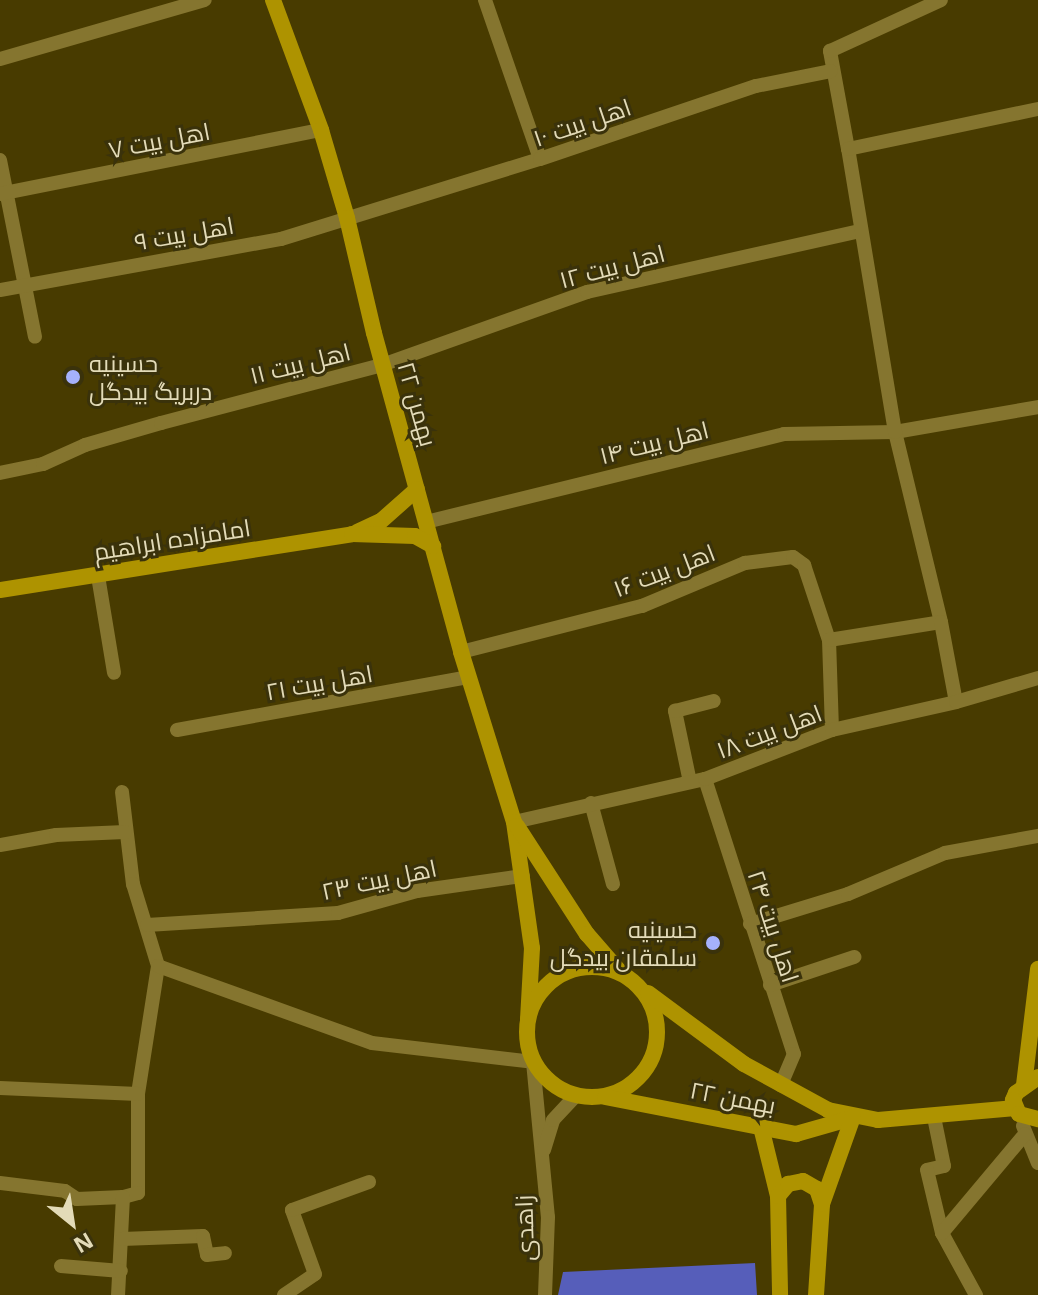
<!DOCTYPE html>
<html>
<head>
<meta charset="utf-8">
<style>
	body { margin:0 }
	#map { position:relative; width:1038px; height:1295px; overflow:hidden; background:#483b00; font-family:"Open Sans",Cairo,sans-serif }
	div>[style] { position:absolute }
	[style*='--x'] { left:calc(var(--x)*1px); top:calc(var(--y)*1px); width:calc(var(--w)*1px); rotate:calc(var(--a)*1deg) }
	.building>* { inset:0; background:#565eba }
	.street>* { height:14px; margin:-7px; padding:0 7px; transform-origin:7px; border-radius:7px; background:#85752f }
	.secondary>* { height:16px; margin:-8px; padding:0 8px; transform-origin:8px; border-radius:8px; background:#ae9300 }
	.secondary>.ring { margin:-8px; padding:0; box-sizing:content-box; background:none; border:16px solid #ae9300; border-radius:50% }
	.dots>* { width:22px; height:22px; translate:-50% -50%; box-sizing:border-box; border:4px solid #3a320b; border-radius:50% }
	span { translate:-50% -50%; white-space:nowrap; text-align:center; line-height:1.15; -webkit-text-stroke:6px #3a320b; paint-order:stroke }
	.street-label { font-size:24px; color:#e3dbb8 }
	.poi-label { font-size:24px; color:#e3dbb8 }
	.left { translate:0 -50%; text-align:left }
	.right { translate:-100% -50%; text-align:right }
	.north { position:absolute; left:32px; top:1183px; width:80px; height:80px; -webkit-text-stroke:6px #3a320b; paint-order:stroke; rotate:150deg; font-size:22px; font-weight:700; line-height:32px; text-align:center; color:#e3dbb8 }
	.north::after { content:''; display:block; margin:auto; width:28px; height:36px; background:#e3dbb8; clip-path:polygon(50% 0,100% 100%,50% 72%,0 100%) }
</style>
</head>
<body>
<div id="map">
	<div class="building">
		<div style="clip-path:polygon(755px 1263px,757px 1295px,558px 1295px,563px 1272px)"></div>
	</div>
	<div class="street">
		<div style="--x:485;--y:0;--w:168;--a:70.9"></div>
		<div style="--x:0;--y:59;--w:213;--a:-16.1"></div>
		<div style="--x:848;--y:149;--w:100;--a:-100.4"></div>
		<div style="--x:830;--y:51;--w:122;--a:-24.7"></div>
		<div style="--x:0;--y:160;--w:180;--a:78.8"></div>
		<div style="--x:0;--y:194;--w:327;--a:-11.3"></div>
		<div style="--x:0;--y:290;--w:286;--a:-10.3"></div>
		<div style="--x:281;--y:239;--w:271;--a:-17.2"></div>
		<div style="--x:540;--y:159;--w:228;--a:-18.7"></div>
		<div style="--x:756;--y:86;--w:76;--a:-11.3"></div>
		<div style="--x:0;--y:473;--w:44;--a:-11.8"></div>
		<div style="--x:43;--y:464;--w:46;--a:-24.3"></div>
		<div style="--x:85;--y:445;--w:79;--a:-16.1"></div>
		<div style="--x:161;--y:423;--w:228;--a:-14.7"></div>
		<div style="--x:382;--y:365;--w:218;--a:-19.6"></div>
		<div style="--x:587;--y:292;--w:279;--a:-12.6"></div>
		<div style="--x:426;--y:522;--w:369;--a:-13.8"></div>
		<div style="--x:784;--y:434;--w:111;--a:-1"></div>
		<div style="--x:895;--y:432;--w:145;--a:-9.9"></div>
		<div style="--x:98;--y:576;--w:98;--a:80.6"></div>
		<div style="--x:941;--y:622;--w:195;--a:-103.6"></div>
		<div style="--x:895;--y:432;--w:287;--a:-99.4"></div>
		<div style="--x:848;--y:149;--w:194;--a:-11.9"></div>
		<div style="--x:461;--y:652;--w:187;--a:-14.3"></div>
		<div style="--x:642;--y:606;--w:112;--a:-22.7"></div>
		<div style="--x:745;--y:563;--w:48;--a:-7.1"></div>
		<div style="--x:793;--y:557;--w:14;--a:36"></div>
		<div style="--x:804;--y:565;--w:79;--a:71.6"></div>
		<div style="--x:177;--y:730;--w:297;--a:-10.3"></div>
		<div style="--x:832;--y:730;--w:90;--a:-91.9"></div>
		<div style="--x:829;--y:640;--w:113;--a:-9.1"></div>
		<div style="--x:941;--y:622;--w:81;--a:79.4"></div>
		<div style="--x:705;--y:779;--w:289;--a:72.1"></div>
		<div style="--x:794;--y:1054;--w:34;--a:113"></div>
		<div style="--x:690;--y:782;--w:73;--a:-101.9"></div>
		<div style="--x:675;--y:711;--w:40;--a:-14.4"></div>
		<div style="--x:122;--y:792;--w:93;--a:83.2"></div>
		<div style="--x:133;--y:884;--w:86;--a:73"></div>
		<div style="--x:158;--y:966;--w:130;--a:98.9"></div>
		<div style="--x:138;--y:1094;--w:99;--a:90"></div>
		<div style="--x:138;--y:1193;--w:16;--a:165"></div>
		<div style="--x:591;--y:803;--w:84;--a:74.8"></div>
		<div style="--x:514;--y:822;--w:196;--a:-12.7"></div>
		<div style="--x:705;--y:779;--w:136;--a:-21.1"></div>
		<div style="--x:832;--y:730;--w:127;--a:-12.7"></div>
		<div style="--x:956;--y:702;--w:85;--a:-16.3"></div>
		<div style="--x:0;--y:845;--w:57;--a:-10.1"></div>
		<div style="--x:56;--y:835;--w:69;--a:-2.5"></div>
		<div style="--x:750;--y:924;--w:102;--a:-17"></div>
		<div style="--x:848;--y:894;--w:105;--a:-22.9"></div>
		<div style="--x:945;--y:853;--w:95;--a:-10.4"></div>
		<div style="--x:147;--y:925;--w:191;--a:-3.6"></div>
		<div style="--x:338;--y:913;--w:82;--a:-15.6"></div>
		<div style="--x:417;--y:891;--w:107;--a:-8.1"></div>
		<div style="--x:158;--y:966;--w:227;--a:19.8"></div>
		<div style="--x:372;--y:1043;--w:162;--a:6.7"></div>
		<div style="--x:533;--y:1062;--w:156;--a:84.5"></div>
		<div style="--x:548;--y:1217;--w:78;--a:92.2"></div>
		<div style="--x:770;--y:985;--w:89;--a:-18.4"></div>
		<div style="--x:0;--y:1088;--w:138;--a:2.5"></div>
		<div style="--x:934;--y:1117;--w:50;--a:78.5"></div>
		<div style="--x:944;--y:1166;--w:17;--a:167"></div>
		<div style="--x:927;--y:1170;--w:65;--a:76.6"></div>
		<div style="--x:942;--y:1233;--w:71;--a:61.3"></div>
		<div style="--x:1023;--y:1126;--w:40;--a:68"></div>
		<div style="--x:544;--y:1150;--w:31;--a:-73"></div>
		<div style="--x:553;--y:1120;--w:33;--a:-47"></div>
		<div style="--x:0;--y:1183;--w:65;--a:7"></div>
		<div style="--x:65;--y:1191;--w:14;--a:34"></div>
		<div style="--x:77;--y:1199;--w:46;--a:-2.5"></div>
		<div style="--x:123;--y:1197;--w:98;--a:92.9"></div>
		<div style="--x:942;--y:1233;--w:129;--a:-50"></div>
		<div style="--x:122;--y:1239;--w:81;--a:-2.1"></div>
		<div style="--x:203;--y:1236;--w:19;--a:78"></div>
		<div style="--x:207;--y:1255;--w:18;--a:-6"></div>
		<div style="--x:61;--y:1266;--w:60;--a:4.8"></div>
		<div style="--x:284;--y:1295;--w:37;--a:-34"></div>
		<div style="--x:315;--y:1274;--w:68;--a:-109.8"></div>
		<div style="--x:292;--y:1210;--w:82;--a:-20"></div>
	</div>
	<div class="secondary">
		<div style="--x:273;--y:0;--w:139;--a:69.7"></div>
		<div style="--x:321;--y:130;--w:92;--a:73.5"></div>
		<div style="--x:347;--y:218;--w:118;--a:76.8"></div>
		<div style="--x:374;--y:333;--w:331;--a:74.7"></div>
		<div style="--x:461;--y:652;--w:178;--a:72.7"></div>
		<div style="--x:514;--y:822;--w:127;--a:81.9"></div>
		<div style="--x:532;--y:948;--w:71;--a:93.2"></div>
		<div style="--x:357;--y:532;--w:26;--a:-25"></div>
		<div style="--x:381;--y:521;--w:48;--a:-41.6"></div>
		<div style="--x:0;--y:590;--w:356;--a:-9"></div>
		<div style="--x:352;--y:534;--w:63;--a:1.8"></div>
		<div style="--x:415;--y:536;--w:21;--a:29"></div>
		<div style="--x:517;--y:826;--w:129;--a:57.1"></div>
		<div style="--x:587;--y:934;--w:50;--a:49"></div>
		<div class="ring" style="left:527px;top:967px;width:114px;height:114px"></div>
		<div style="--x:648;--y:993;--w:119;--a:36.5"></div>
		<div style="--x:744;--y:1064;--w:96;--a:28.7"></div>
		<div style="--x:828;--y:1110;--w:51;--a:11.3"></div>
		<div style="--x:878;--y:1120;--w:138;--a:-5"></div>
		<div style="--x:1038;--y:1077;--w:27;--a:144"></div>
		<div style="--x:1016;--y:1093;--w:8;--a:113"></div>
		<div style="--x:1013;--y:1100;--w:15;--a:67"></div>
		<div style="--x:1019;--y:1114;--w:20;--a:15"></div>
		<div style="--x:1024;--y:1085;--w:117;--a:-83.1"></div>
		<div style="--x:605;--y:1097;--w:195;--a:11"></div>
		<div style="--x:796;--y:1134;--w:58;--a:-15.9"></div>
		<div style="--x:761;--y:1127;--w:71;--a:76.2"></div>
		<div style="--x:778;--y:1196;--w:99;--a:88.8"></div>
		<div style="--x:778;--y:1196;--w:16;--a:-50"></div>
		<div style="--x:788;--y:1184;--w:15;--a:-11"></div>
		<div style="--x:803;--y:1181;--w:16;--a:30"></div>
		<div style="--x:817;--y:1189;--w:16;--a:72"></div>
		<div style="--x:816;--y:1295;--w:91;--a:-86.2"></div>
		<div style="--x:822;--y:1204;--w:92;--a:-70.4"></div>
	</div>
	<div class="dots">
		<div style="left:73px;top:377px;background:#a5b1fc"></div>
		<div style="left:713px;top:943px;background:#a5b1fc"></div>
	</div>
	<div class="street-label">
		<span style="left:582px;top:122px;rotate:-19deg">اهل بیت ۱۰</span>
		<span style="left:159px;top:140px;rotate:-11deg">اهل بیت ۷</span>
		<span style="left:184px;top:233px;rotate:-10deg">اهل بیت ۹</span>
		<span style="left:612px;top:266px;rotate:-15deg">اهل بیت ۱۲</span>
		<span style="left:300px;top:363px;rotate:-14deg">اهل بیت ۱۱</span>
		<span style="left:418px;top:404px;rotate:74deg">۲۲ بهمن</span>
		<span style="left:654px;top:442px;rotate:-14deg">اهل بیت ۱۴</span>
		<span style="left:172px;top:539px;rotate:-9deg">امامزاده ابراهیم</span>
		<span style="left:664px;top:570px;rotate:-21deg">اهل بیت ۱۶</span>
		<span style="left:319px;top:682px;rotate:-10deg">اهل بیت ۲۱</span>
		<span style="left:769px;top:731px;rotate:-21deg">اهل بیت ۱۸</span>
		<span style="left:379px;top:879px;rotate:-12deg">اهل بیت ۲۳</span>
		<span style="left:774px;top:926px;rotate:72deg">اهل بیت ۲۴</span>
		<span style="left:733px;top:1097px;rotate:11deg">۲۲ بهمن</span>
		<span style="left:524px;top:1228px;rotate:-92deg">زاهدی</span>
	</div>
	<div class="poi-label">
		<span class="left" style="left:89px;top:377px">حسینیه<br>دربریگ بیدگل</span>
		<span class="right" style="left:697px;top:943px">حسینیه<br>سلمقان بیدگل</span>
	</div>
	<div class="north">N</div>
</div>
</body>
</html>
